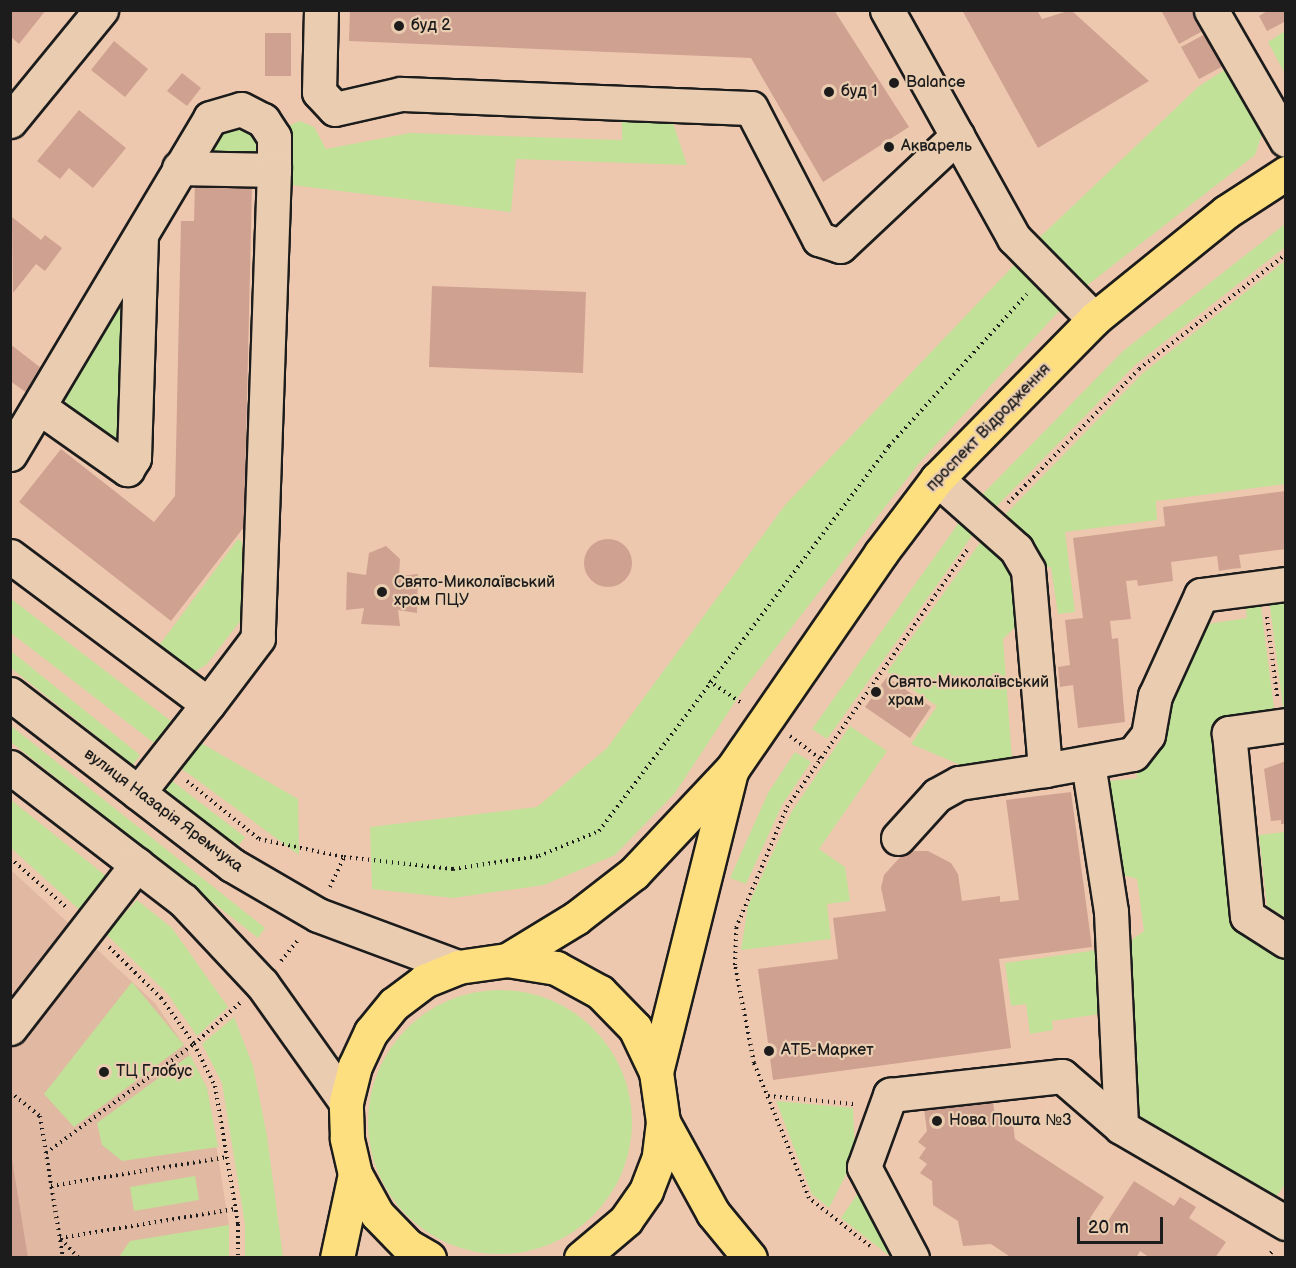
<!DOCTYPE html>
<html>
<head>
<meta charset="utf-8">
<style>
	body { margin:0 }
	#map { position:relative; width:1296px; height:1268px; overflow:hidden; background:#eec8ae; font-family:"Balsamiq Sans",sans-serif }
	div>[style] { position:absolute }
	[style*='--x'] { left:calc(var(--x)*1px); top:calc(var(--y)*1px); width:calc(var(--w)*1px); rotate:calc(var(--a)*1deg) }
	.built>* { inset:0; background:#e1b9a2 }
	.green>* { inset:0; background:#c1e098 }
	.round { border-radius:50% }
	.building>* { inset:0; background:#cfa191 }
	.path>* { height:4px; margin-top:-2px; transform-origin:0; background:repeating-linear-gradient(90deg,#1c1c1c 0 1.5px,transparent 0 6px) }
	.roads { filter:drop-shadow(2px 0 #1c1c1c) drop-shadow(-2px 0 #1c1c1c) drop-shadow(0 2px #1c1c1c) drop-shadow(0 -2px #1c1c1c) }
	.minor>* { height:33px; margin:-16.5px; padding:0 16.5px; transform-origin:16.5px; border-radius:16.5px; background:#eacdb0 }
	.major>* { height:33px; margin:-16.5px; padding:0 16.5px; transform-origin:16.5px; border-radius:16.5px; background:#fedf80 }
	.dots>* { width:16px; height:16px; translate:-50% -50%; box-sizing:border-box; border:3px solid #eacdb0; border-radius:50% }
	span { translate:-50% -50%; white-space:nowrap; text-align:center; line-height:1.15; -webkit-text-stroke:4.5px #eacdb0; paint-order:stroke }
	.poi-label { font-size:16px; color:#1c1c1c }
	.left { translate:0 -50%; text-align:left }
	.street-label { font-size:16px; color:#1c1c1c }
	.frame { position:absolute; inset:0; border:12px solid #1c1c1c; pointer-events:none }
	.scale { position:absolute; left:1077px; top:1217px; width:86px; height:27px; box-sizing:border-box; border:3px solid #1c1c1c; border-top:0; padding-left:8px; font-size:18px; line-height:21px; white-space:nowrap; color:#1c1c1c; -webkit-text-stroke:4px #eacdb0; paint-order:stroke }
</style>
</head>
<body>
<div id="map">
	<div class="built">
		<div style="clip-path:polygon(10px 869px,155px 1003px,184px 1045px,207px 1088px,229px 1225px,229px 1257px,11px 1257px)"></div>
	</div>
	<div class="green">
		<div style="clip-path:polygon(1285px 31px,1285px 74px,1268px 42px)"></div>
		<div style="clip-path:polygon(1229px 67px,1263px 131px,1255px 155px,1085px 287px,1039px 238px,1198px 87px)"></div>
		<div style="clip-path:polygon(622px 117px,671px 117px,687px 165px,516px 159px,511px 212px,284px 184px,286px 127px,300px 121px,314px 127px,326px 149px,410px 133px,622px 140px)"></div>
		<div style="clip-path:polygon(228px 121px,261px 131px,262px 161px,199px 159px)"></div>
		<div style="clip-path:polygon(1285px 224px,1285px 247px,1135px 365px,988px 515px,974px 503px,1123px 351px)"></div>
		<div style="clip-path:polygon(1285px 261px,1285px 484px,1156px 501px,1157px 520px,1065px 532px,1075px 612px,1058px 614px,1051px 567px,1035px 568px,997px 523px,1143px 373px)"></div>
		<div style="clip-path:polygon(1017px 262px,1061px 309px,920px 462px,743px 690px,675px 793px,615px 855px,544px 885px,453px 898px,372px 889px,370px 827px,537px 807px,607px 748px,785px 505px)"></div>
		<div style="clip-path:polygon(115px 300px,129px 307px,123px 439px,106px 442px,67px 413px,64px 389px)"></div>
		<div style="clip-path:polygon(965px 514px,979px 526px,827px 739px,812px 729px)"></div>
		<div style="clip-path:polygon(987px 533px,1010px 554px,1025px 617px,1003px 639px,1012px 760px,963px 766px,911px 744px,937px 706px,887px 672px)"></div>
		<div style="clip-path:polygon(238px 539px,242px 542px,241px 620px,207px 664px,196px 671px,183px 669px,158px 647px)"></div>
		<div style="clip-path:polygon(1285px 597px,1285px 715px,1284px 715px,1269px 599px)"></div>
		<div style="clip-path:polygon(10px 598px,171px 721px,154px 743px,11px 633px)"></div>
		<div style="clip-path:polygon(1260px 600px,1275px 716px,1211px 725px,1236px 919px,1256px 940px,1285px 957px,1286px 1183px,1275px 1198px,1138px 1123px,1130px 1105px,1129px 953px,1133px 939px,1144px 931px,1137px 879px,1123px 875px,1112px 864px,1100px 782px,1137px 778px,1135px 761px,1201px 625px,1247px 618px,1245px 602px)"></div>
		<div style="clip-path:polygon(11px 651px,140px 755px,133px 765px,11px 668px)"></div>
		<div style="clip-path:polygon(10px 725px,265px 928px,258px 938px,11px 742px)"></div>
		<div style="clip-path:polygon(850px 726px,887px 751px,819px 849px,845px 867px,850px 901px,827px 904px,831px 939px,741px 950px,748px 906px,792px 811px)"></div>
		<div style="clip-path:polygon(196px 740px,298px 799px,299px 855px,178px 766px)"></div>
		<div style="clip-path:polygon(795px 752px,811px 762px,782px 805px,746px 884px,730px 878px,768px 793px)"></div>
		<div style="clip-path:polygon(171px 780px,245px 837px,237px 848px,162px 790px)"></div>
		<div style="clip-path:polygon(11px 800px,106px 876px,83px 913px,11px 848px)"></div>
		<div style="clip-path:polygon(1285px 832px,1286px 832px,1285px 917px,1267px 906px,1259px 835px)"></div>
		<div style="clip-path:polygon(137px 900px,172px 928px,228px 1007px,197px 1036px,167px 993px,106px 934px)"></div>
		<div style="clip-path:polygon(1104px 949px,1107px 1013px,1052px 1021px,1053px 1030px,1030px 1034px,1026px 1004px,1011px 1006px,1005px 963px)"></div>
		<div style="clip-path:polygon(132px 982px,184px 1045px,74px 1127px,44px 1094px)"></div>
		<div class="round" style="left:368px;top:990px;width:264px;height:264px"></div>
		<div style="clip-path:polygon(234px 1017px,253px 1066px,267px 1136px,283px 1257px,245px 1257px,245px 1224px,222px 1083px,202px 1044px)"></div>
		<div style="clip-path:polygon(190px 1055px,207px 1088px,218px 1147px,122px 1161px,102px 1145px,97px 1123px)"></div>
		<div style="clip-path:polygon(776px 1101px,853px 1108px,855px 1157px,829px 1208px,812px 1194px)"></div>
		<div style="clip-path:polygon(195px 1176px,199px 1200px,134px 1211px,130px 1187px)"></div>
		<div style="clip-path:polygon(863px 1186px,901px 1257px,891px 1257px,841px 1218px)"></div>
		<div style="clip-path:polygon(229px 1225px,229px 1257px,119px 1257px,130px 1241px)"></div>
	</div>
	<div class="building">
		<div style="clip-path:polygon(10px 10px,46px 10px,19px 44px,10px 36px)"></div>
		<div style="clip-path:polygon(350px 10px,834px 10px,909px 127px,823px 182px,751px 58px,349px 41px)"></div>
		<div style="clip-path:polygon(962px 10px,1037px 10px,1042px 19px,1071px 10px,1149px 81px,1038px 148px)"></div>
		<div style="clip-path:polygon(1161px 10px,1198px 10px,1208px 28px,1179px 44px)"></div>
		<div style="clip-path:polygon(1269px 10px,1286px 10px,1286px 21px,1267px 31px,1259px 16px)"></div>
		<div style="clip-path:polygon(1209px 32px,1227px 64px,1199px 79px,1181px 47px)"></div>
		<div style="clip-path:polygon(265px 33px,291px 33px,291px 76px,265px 76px)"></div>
		<div style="clip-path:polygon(114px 41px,148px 69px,125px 97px,91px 70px)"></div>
		<div style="clip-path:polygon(182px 73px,201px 88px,187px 106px,167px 91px)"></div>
		<div style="clip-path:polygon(79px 110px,126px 148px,93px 188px,69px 168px,60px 179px,37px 161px)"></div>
		<div style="clip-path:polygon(195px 184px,252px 186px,244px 527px,171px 621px,19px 502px,61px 449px,154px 522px,175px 496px,181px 221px,194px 221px)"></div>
		<div style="clip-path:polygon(12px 217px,41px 240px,45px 235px,62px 248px,45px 271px,36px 264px,13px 293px)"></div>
		<div style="clip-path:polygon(432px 286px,586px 292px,583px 373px,429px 367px)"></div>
		<div style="clip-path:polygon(10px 344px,41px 368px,27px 393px,10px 381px)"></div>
		<div style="clip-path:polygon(1286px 491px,1286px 549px,1239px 555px,1241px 568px,1231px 569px,1219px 571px,1217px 556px,1171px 562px,1173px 581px,1138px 586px,1137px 580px,1126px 581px,1131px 619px,1110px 621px,1112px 639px,1118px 638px,1125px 722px,1078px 728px,1073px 685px,1060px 687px,1058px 667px,1070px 665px,1065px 620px,1083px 618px,1073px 538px,1165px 526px,1163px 507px)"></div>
		<div class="round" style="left:584px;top:539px;width:48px;height:48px"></div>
		<div style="clip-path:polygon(386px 546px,400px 559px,399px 576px,418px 574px,417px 613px,398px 610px,400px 626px,361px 624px,364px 608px,346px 610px,347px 572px,366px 575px,369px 553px)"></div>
		<div style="clip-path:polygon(887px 677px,931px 707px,910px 738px,865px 707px)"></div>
		<div style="clip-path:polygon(1286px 761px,1286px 824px,1281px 824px,1281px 820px,1271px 821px,1264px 769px)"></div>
		<div style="clip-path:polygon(1071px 792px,1092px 947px,999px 959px,1011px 1048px,773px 1080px,758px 969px,838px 959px,833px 918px,886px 911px,881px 888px,884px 875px,902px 855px,914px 851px,928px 851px,951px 863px,958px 874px,962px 901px,1000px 896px,1000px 902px,1019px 900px,1006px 800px)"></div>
		<div style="clip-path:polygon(971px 1095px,972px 1103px,993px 1101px,995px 1117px,1012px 1116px,1015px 1139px,1104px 1197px,1090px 1218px,1104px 1227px,1134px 1181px,1174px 1206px,1180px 1197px,1196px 1207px,1189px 1218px,1226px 1242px,1215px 1258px,1150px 1258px,1140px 1251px,1136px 1258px,1012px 1258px,991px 1244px,963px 1246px,958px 1221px,933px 1205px,932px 1181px,920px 1173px,927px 1164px,919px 1158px,926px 1148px,918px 1142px,927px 1131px,923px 1101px)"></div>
		<div style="clip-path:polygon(10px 1159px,12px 1159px,28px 1258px,10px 1258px)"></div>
	</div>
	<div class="path">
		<div style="--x:1008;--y:503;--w:187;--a:-45.6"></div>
		<div style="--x:1139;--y:369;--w:187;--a:-38"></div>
		<div style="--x:1267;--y:617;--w:80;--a:82.8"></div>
		<div style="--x:709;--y:681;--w:40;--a:34"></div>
		<div style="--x:790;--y:736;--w:38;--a:37"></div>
		<div style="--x:187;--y:781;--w:92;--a:38.9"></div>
		<div style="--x:259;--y:839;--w:87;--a:12"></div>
		<div style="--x:10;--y:858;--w:74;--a:41.2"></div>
		<div style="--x:330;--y:887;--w:33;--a:-65"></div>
		<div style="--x:344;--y:857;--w:110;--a:6.3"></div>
		<div style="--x:453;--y:869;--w:87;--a:-8.6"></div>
		<div style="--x:539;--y:856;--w:65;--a:-22.6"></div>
		<div style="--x:599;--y:831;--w:482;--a:-53"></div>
		<div style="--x:889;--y:446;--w:205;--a:-47.8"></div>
		<div style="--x:109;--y:947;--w:73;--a:44.4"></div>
		<div style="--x:161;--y:998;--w:57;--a:54.3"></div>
		<div style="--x:194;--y:1044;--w:47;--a:63.4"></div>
		<div style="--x:215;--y:1086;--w:140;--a:80.5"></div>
		<div style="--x:238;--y:1224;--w:34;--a:90"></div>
		<div style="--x:281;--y:961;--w:28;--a:-51"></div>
		<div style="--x:10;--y:1092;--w:38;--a:39"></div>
		<div style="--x:40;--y:1116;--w:144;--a:80.8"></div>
		<div style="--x:768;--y:1096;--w:86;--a:5.3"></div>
		<div style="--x:46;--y:1153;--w:184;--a:-36.4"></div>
		<div style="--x:194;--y:1044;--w:62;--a:-41.7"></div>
		<div style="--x:51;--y:1186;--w:179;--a:-9.3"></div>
		<div style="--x:60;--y:1238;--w:177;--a:-9.4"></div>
		<div style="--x:61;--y:1239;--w:26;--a:47"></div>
		<div style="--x:870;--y:1246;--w:78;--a:-141.8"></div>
		<div style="--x:809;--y:1198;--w:146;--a:-112.2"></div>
		<div style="--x:754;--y:1063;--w:100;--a:-101"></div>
		<div style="--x:735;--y:965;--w:37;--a:-88"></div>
		<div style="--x:736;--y:928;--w:131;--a:-67.1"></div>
		<div style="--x:787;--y:807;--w:317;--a:-55"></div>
		<div style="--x:1267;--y:1258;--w:11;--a:-52"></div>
	</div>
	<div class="roads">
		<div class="minor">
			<div style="--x:321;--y:10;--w:82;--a:91.4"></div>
			<div style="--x:319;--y:92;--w:23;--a:47"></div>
			<div style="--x:335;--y:109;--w:68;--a:-12.8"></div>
			<div style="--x:401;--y:94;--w:350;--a:2.3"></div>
			<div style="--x:751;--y:108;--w:148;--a:62.6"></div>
			<div style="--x:819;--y:239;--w:22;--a:18"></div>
			<div style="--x:840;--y:246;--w:161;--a:-43.2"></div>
			<div style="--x:887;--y:10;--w:261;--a:60.9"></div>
			<div style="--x:1014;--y:238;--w:114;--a:45.4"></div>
			<div style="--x:1211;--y:10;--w:150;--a:60"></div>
			<div style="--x:10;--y:121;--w:144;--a:-50.7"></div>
			<div style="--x:179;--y:168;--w:95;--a:1.2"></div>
			<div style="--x:39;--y:407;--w:108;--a:35.2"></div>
			<div style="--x:127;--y:469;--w:13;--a:-58"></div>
			<div style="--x:134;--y:458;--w:220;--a:-88.2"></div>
			<div style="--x:10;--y:454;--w:391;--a:-59.2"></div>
			<div style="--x:210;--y:118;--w:32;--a:-16"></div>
			<div style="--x:241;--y:109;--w:25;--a:27"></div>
			<div style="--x:263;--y:120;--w:20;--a:57"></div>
			<div style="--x:274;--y:137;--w:33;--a:90"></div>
			<div style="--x:274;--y:170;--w:468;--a:92"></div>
			<div style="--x:258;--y:638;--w:83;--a:127.1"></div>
			<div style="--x:937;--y:479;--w:106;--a:41.5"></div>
			<div style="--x:1016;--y:549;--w:24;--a:60"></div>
			<div style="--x:1028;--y:570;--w:201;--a:85.1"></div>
			<div style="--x:1045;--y:770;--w:89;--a:-10.3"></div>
			<div style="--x:1133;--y:754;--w:24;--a:-52"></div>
			<div style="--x:1148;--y:735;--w:40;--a:-80"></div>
			<div style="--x:1155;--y:696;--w:111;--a:-65.5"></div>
			<div style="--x:1201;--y:595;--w:86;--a:-7.4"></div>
			<div style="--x:10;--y:556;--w:247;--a:36.8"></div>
			<div style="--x:208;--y:704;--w:113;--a:128.2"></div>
			<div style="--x:10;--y:694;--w:280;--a:37.6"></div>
			<div style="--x:232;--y:865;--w:99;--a:30.2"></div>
			<div style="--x:318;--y:915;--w:149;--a:20.4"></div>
			<div style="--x:1286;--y:725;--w:58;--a:172"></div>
			<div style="--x:1229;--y:733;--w:184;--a:84.4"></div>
			<div style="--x:1247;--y:916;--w:46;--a:32.7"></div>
			<div style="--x:1088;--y:763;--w:151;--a:81.2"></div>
			<div style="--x:1111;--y:912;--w:215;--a:87.3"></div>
			<div style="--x:10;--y:767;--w:218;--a:37.6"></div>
			<div style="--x:183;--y:900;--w:115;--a:46.8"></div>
			<div style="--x:262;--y:984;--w:145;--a:54.6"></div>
			<div style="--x:898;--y:838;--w:58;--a:-47.8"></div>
			<div style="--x:937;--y:795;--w:25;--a:-29"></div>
			<div style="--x:959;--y:783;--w:87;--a:-8.6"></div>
			<div style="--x:10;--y:1028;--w:207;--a:-52.2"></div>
			<div style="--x:912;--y:1258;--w:103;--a:-117.8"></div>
			<div style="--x:864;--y:1167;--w:77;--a:-70.1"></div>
			<div style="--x:890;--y:1095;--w:173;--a:-6.3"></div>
			<div style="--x:1062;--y:1076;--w:78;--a:40.8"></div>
			<div style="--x:1121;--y:1127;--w:191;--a:30.2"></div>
		</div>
		<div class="major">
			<div style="--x:507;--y:960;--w:81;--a:-31.3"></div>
			<div style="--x:576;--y:918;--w:73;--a:-37.8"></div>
			<div style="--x:634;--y:873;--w:143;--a:-46.7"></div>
			<div style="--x:732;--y:769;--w:262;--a:-55.4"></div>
			<div style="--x:881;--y:553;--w:93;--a:-52.9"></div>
			<div style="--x:937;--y:479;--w:224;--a:-45.5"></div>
			<div style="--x:1094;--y:319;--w:170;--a:-39"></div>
			<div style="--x:1226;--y:212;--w:72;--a:-33"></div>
			<div style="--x:656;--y:1072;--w:310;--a:-76"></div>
			<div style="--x:663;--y:1122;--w:104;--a:61.2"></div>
			<div style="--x:713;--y:1213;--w:58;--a:50.6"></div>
			<div style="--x:337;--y:1258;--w:86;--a:-77.9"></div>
			<div style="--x:429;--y:1258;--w:24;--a:-150"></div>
			<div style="--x:408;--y:1246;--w:45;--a:-134.1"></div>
			<div style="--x:377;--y:1214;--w:46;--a:-118.8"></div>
			<div style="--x:355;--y:1174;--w:37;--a:-103"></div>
			<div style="--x:347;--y:1138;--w:36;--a:-92"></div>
			<div style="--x:346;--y:1102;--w:37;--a:-76"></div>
			<div style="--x:355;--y:1066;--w:38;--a:-65"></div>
			<div style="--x:371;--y:1032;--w:36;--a:-51"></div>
			<div style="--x:394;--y:1004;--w:38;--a:-37"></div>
			<div style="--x:424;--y:981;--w:37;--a:-22"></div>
			<div style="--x:458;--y:967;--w:49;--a:-8.1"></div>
			<div style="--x:507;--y:960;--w:50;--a:9.3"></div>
			<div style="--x:556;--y:968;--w:50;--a:28.6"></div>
			<div style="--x:600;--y:992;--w:50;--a:45.8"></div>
			<div style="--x:635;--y:1028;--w:49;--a:64.5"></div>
			<div style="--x:656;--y:1072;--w:50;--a:82"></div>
			<div style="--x:663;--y:1122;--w:35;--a:97"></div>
			<div style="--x:659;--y:1157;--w:36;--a:111"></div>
			<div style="--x:646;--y:1191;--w:35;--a:125"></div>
			<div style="--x:626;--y:1220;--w:59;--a:139.8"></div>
		</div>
	</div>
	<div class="dots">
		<div style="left:399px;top:26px;background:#1c1c1c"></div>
		<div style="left:894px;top:83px;background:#1c1c1c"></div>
		<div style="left:829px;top:92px;background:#1c1c1c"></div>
		<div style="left:889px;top:147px;background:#1c1c1c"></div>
		<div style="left:382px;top:592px;background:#1c1c1c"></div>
		<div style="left:876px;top:692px;background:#1c1c1c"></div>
		<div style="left:769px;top:1051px;background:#1c1c1c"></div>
		<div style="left:104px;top:1072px;background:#1c1c1c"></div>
		<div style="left:937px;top:1121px;background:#1c1c1c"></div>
	</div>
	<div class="poi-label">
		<span class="left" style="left:411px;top:26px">буд 2</span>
		<span class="left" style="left:906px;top:83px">Balance</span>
		<span class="left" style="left:841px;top:92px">буд 1</span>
		<span class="left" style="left:901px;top:147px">Акварель</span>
		<span class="left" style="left:394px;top:592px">Свято-Миколаївський<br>храм ПЦУ</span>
		<span class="left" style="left:888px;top:692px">Свято-Миколаївський<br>храм</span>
		<span class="left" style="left:781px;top:1051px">АТБ-Маркет</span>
		<span class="left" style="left:116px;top:1072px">ТЦ Глобус</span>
		<span class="left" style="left:949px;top:1121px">Нова Пошта №3</span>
	</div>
	<div class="street-label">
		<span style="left:989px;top:428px;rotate:-46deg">проспект Відродження</span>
		<span style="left:163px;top:811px;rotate:37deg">вулиця Назарія Яремчука</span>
	</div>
	<div class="frame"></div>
	<div class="scale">20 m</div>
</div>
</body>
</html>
